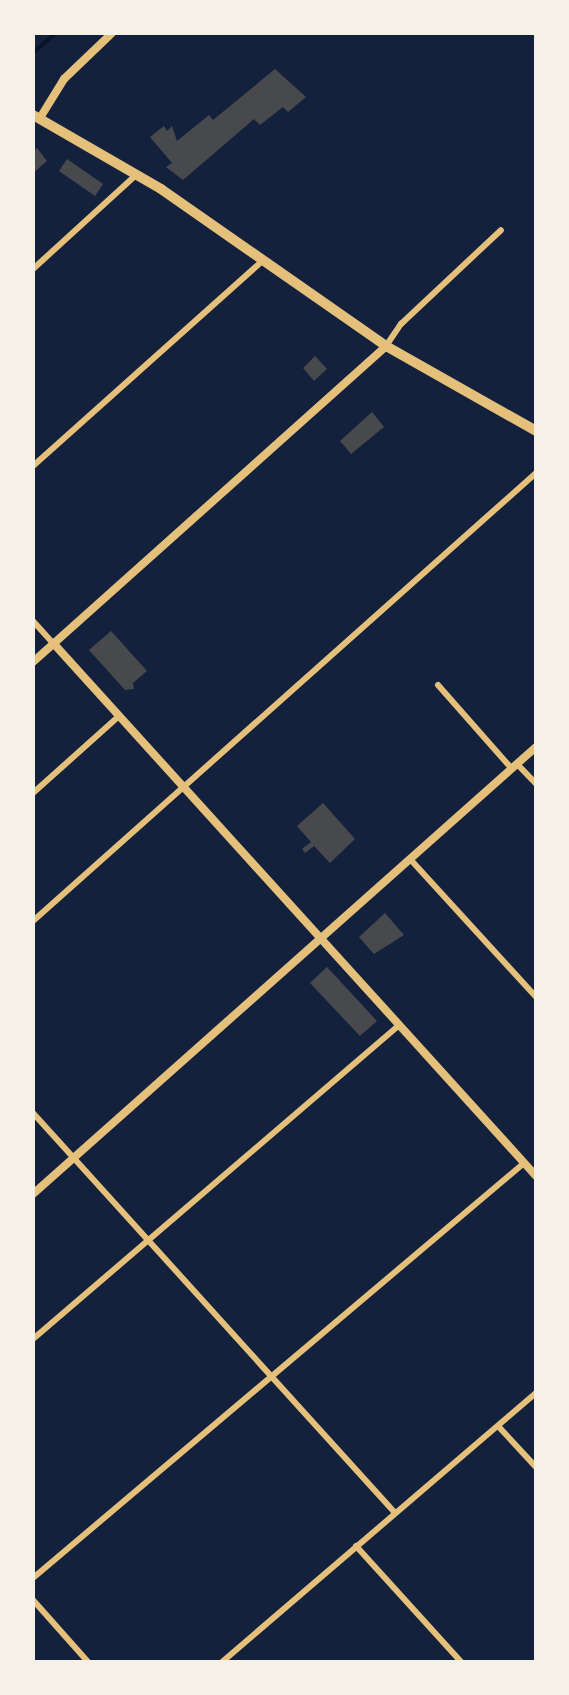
<!DOCTYPE html>
<html>
<head>
<meta charset="utf-8">
<style>
	body { margin:0 }
	#map { position:relative; width:569px; height:1695px; overflow:hidden; background:#14213d; font-family:Cabin,sans-serif }
	div>[style] { position:absolute }
	[style*='--x'] { left:calc(var(--x)*1px); top:calc(var(--y)*1px); width:calc(var(--w)*1px); rotate:calc(var(--a)*1deg) }
	.stream>* { height:3.5px; margin:-1.75px; padding:0 1.75px; transform-origin:1.75px; border-radius:1.75px; background:#0b132b }
	.building>* { inset:0; background:#48494c }
	.minor>* { height:6px; margin:-3px; padding:0 3px; transform-origin:3px; border-radius:3px; background:#e5c07b }
	.tertiary>* { height:8px; margin:-4px; padding:0 4px; transform-origin:4px; border-radius:4px; background:#e5c07b }
	.primary>* { height:10px; margin:-5px; padding:0 5px; transform-origin:5px; border-radius:5px; background:#e5c07b }
	span { translate:-50% -50%; white-space:nowrap; text-align:center; line-height:1.15; -webkit-text-stroke:6px #f6f1e7; paint-order:stroke }
	.frame { position:absolute; inset:0; border:35px solid #f6f1e7; pointer-events:none }
</style>
</head>
<body>
<div id="map">
	<div class="stream">
		<div style="--x:33;--y:53;--w:30;--a:-41"></div>
	</div>
	<div class="building">
		<div style="clip-path:polygon(275px 69px,306px 97px,288px 112px,283px 107px,260px 125px,254px 119px,183px 180px,166px 167px,172px 163px,150px 137px,164px 126px,167px 131px,172px 126px,177px 141px,209px 115px,213px 120px)"></div>
		<div style="clip-path:polygon(37px 148px,47px 161px,33px 173px,33px 151px)"></div>
		<div style="clip-path:polygon(67px 159px,103px 184px,95px 196px,59px 171px)"></div>
		<div style="clip-path:polygon(315px 356px,327px 369px,314px 381px,303px 368px)"></div>
		<div style="clip-path:polygon(372px 412px,384px 427px,351px 454px,340px 441px)"></div>
		<div style="clip-path:polygon(111px 631px,147px 671px,133px 683px,134px 689px,125px 690px,89px 650px)"></div>
		<div style="clip-path:polygon(323px 803px,355px 839px,330px 863px,314px 846px,305px 853px,302px 849px,311px 842px,297px 826px)"></div>
		<div style="clip-path:polygon(385px 913px,404px 935px,374px 954px,359px 937px)"></div>
		<div style="clip-path:polygon(327px 967px,377px 1021px,360px 1036px,310px 983px)"></div>
	</div>
	<div class="minor">
		<div style="--x:33;--y:269;--w:141;--a:-42.4"></div>
		<div style="--x:386;--y:346;--w:27;--a:-56"></div>
		<div style="--x:401;--y:324;--w:137;--a:-43.2"></div>
		<div style="--x:33;--y:466;--w:309;--a:-41.8"></div>
		<div style="--x:33;--y:621;--w:31;--a:48"></div>
		<div style="--x:438;--y:685;--w:112;--a:48.6"></div>
		<div style="--x:517;--y:764;--w:28;--a:46"></div>
		<div style="--x:33;--y:793;--w:115;--a:-41.8"></div>
		<div style="--x:410;--y:859;--w:187;--a:47.6"></div>
		<div style="--x:33;--y:921;--w:674;--a:-41.69"></div>
		<div style="--x:33;--y:1113;--w:539;--a:47.85"></div>
		<div style="--x:33;--y:1339;--w:482;--a:-40.6"></div>
		<div style="--x:498;--y:1426;--w:56;--a:47.2"></div>
		<div style="--x:356;--y:1546;--w:156;--a:47.8"></div>
		<div style="--x:33;--y:1578;--w:643;--a:-40.2"></div>
		<div style="--x:33;--y:1600;--w:83;--a:48.4"></div>
		<div style="--x:222;--y:1662;--w:413;--a:-40.6"></div>
	</div>
	<div class="tertiary">
		<div style="--x:40;--y:118;--w:46;--a:-58.4"></div>
		<div style="--x:64;--y:79;--w:66;--a:-43.8"></div>
		<div style="--x:54;--y:644;--w:718;--a:47.82"></div>
		<div style="--x:33;--y:662;--w:474;--a:-41.8"></div>
		<div style="--x:33;--y:1194;--w:673;--a:-41.63"></div>
	</div>
	<div class="primary">
		<div style="--x:33;--y:115;--w:148;--a:30"></div>
		<div style="--x:161;--y:189;--w:274;--a:34.9"></div>
		<div style="--x:386;--y:346;--w:172;--a:29.5"></div>
	</div>
	<div class="frame"></div>
</div>
</body>
</html>
